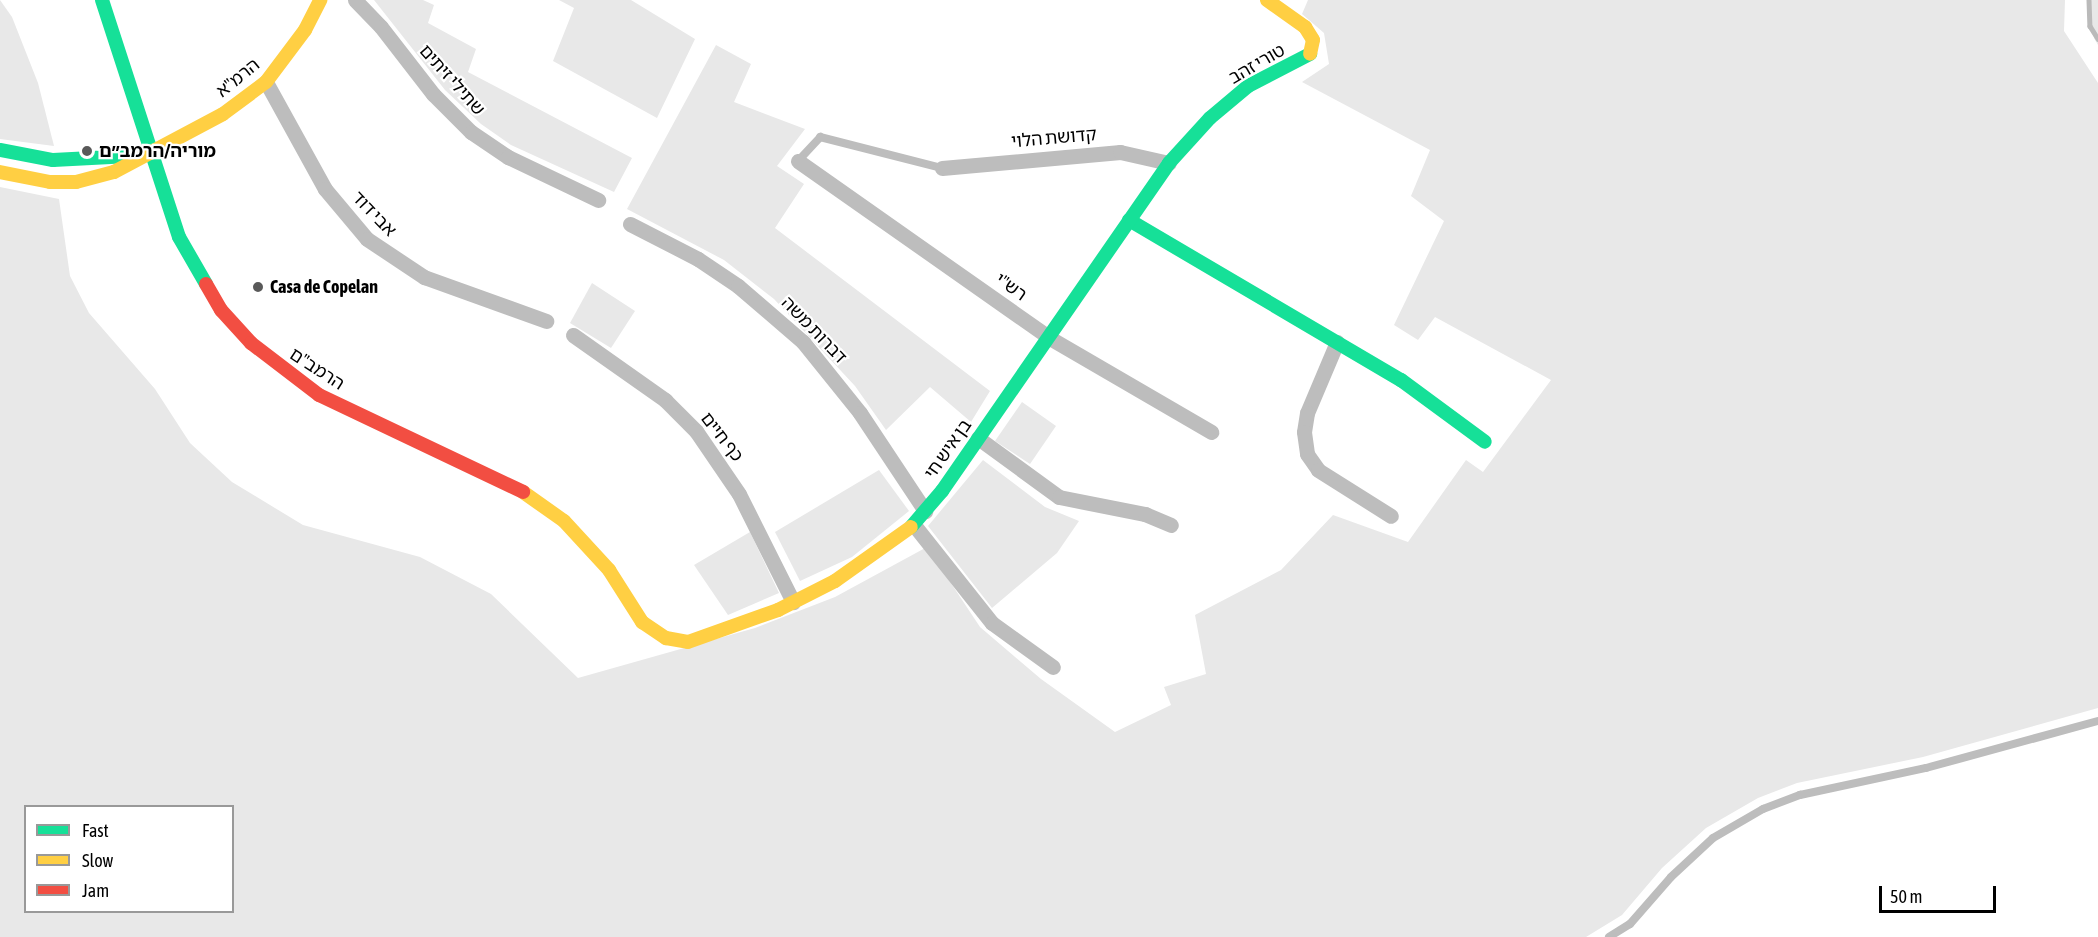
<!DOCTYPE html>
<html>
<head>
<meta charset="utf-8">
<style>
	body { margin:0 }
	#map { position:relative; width:2098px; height:937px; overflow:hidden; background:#fff; font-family:"Asap Condensed","Noto Sans Hebrew",sans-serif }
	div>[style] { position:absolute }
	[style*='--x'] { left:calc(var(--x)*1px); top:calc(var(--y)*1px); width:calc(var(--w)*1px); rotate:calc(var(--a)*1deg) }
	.green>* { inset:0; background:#e8e8e8 }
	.stream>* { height:4.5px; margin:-2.25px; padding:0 2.25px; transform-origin:2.25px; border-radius:2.25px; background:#bababa }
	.lane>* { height:8px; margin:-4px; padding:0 4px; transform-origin:4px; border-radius:4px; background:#bdbdbd }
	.street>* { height:15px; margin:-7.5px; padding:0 7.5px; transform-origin:7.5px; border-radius:7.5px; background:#bdbdbd }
	.fast>* { height:14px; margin:-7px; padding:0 7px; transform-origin:7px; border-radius:7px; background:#16e098 }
	.slow>* { height:14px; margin:-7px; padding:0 7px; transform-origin:7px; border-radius:7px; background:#ffcf43 }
	.jam>* { height:14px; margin:-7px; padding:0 7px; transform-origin:7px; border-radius:7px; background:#f24e42 }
	.dots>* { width:16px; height:16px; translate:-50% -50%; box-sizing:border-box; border:3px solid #fff; border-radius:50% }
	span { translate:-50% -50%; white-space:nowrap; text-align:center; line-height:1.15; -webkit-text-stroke:4.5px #fff; paint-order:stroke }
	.street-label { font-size:18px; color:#000 }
	.poi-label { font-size:18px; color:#000; font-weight:700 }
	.left { translate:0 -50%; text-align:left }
	.legend { position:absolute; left:24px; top:805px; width:210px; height:108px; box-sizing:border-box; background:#fff; border:2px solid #999; margin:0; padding:8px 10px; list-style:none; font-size:18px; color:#000 }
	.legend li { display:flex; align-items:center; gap:12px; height:30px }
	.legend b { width:30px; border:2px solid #999 }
	.scale { position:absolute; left:1879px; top:886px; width:117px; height:27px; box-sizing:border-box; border:3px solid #000; border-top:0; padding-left:8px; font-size:18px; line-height:21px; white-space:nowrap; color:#000; -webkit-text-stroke:4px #fff; paint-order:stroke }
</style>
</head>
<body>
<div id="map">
	<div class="green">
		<div style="clip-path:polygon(0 0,12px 17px,38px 83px,54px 146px,0 139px)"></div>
		<div style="clip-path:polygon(374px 0,423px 0,434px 5px,428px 23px,476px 49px,468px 72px,632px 158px,614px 192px,511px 145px,481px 124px,445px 90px)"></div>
		<div style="clip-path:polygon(559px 0,631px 0,695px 39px,657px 118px,553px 61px,574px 8px)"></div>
		<div style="clip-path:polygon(evenodd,1308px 0,2065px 0,2064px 31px,2098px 83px,2098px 708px,1923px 757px,1797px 783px,1758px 798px,1706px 828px,1662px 868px,1622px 915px,1586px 937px,0 937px,0 187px,59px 199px,70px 276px,89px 313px,155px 389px,190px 443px,232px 482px,303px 525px,420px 557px,491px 594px,578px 678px,755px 628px,835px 597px,927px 547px,980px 627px,1041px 679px,1115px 732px,1171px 705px,1164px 687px,1206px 674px,1195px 615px,1281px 570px,1333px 515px,1408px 542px,1466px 460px,1483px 472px,1551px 380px,1435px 317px,1418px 340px,1394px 325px,1444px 221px,1411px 196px,1430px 150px,1302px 82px,1329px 64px,1324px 33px,1302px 14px,1308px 0,26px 806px,232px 806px,232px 912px,26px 912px,26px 806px)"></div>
		<div style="clip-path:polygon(2088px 0,2098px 0,2098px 45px,2094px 38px)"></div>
		<div style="clip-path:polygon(716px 45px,751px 64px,734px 102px,805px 129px,777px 166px,804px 184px,775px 228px,990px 391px,971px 422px,930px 387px,886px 430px,855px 386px,774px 299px,724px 260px,627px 209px)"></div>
		<div style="clip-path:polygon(592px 283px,635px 311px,611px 348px,570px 323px)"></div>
		<div style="clip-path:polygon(1022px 402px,1056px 426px,1030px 464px,995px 441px)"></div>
		<div style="clip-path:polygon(983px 460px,1045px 507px,1079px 521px,1057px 553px,992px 608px,928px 526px)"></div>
		<div style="clip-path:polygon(879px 470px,909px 511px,852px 557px,800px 581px,775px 532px)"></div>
		<div style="clip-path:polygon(750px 532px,779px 593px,728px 615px,694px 565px)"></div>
	</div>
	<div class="stream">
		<div style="--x:2089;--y:0;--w:26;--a:88"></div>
		<div style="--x:2090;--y:26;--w:15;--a:58"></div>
	</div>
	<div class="lane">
		<div style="--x:798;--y:161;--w:33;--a:-47"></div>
		<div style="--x:820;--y:137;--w:126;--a:14.3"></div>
		<div style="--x:1609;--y:937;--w:25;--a:-32"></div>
		<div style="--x:1630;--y:924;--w:62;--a:-48.9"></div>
		<div style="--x:1671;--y:877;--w:57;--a:-42.9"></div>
		<div style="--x:1713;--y:838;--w:58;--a:-30.1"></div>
		<div style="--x:1763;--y:809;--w:40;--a:-21"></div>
		<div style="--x:1800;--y:795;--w:129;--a:-12.1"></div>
		<div style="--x:1926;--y:768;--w:178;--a:-15.3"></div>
	</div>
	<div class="street">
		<div style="--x:355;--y:0;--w:37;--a:46"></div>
		<div style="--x:381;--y:27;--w:85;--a:52.2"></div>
		<div style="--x:433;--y:94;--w:54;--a:45"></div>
		<div style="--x:471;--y:132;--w:45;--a:34"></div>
		<div style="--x:508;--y:157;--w:100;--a:25.5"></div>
		<div style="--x:266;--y:82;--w:122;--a:61.1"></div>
		<div style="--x:325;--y:189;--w:65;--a:50"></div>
		<div style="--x:367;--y:239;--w:69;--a:33.7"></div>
		<div style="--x:424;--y:277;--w:130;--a:19.8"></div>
		<div style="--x:798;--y:161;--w:306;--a:35.1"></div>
		<div style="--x:1048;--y:337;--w:189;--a:30.2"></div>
		<div style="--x:942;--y:168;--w:179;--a:-5.1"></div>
		<div style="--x:1120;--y:152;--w:50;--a:12.7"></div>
		<div style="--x:630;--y:224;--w:76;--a:27.2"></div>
		<div style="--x:698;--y:259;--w:48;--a:34"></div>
		<div style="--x:738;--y:286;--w:86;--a:40.7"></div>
		<div style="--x:803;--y:342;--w:91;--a:51.2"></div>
		<div style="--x:860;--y:413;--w:118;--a:56.4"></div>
		<div style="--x:573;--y:335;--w:113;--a:35.2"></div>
		<div style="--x:665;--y:400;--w:44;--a:45"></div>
		<div style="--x:696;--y:431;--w:76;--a:55.7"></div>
		<div style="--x:739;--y:494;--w:121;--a:63.4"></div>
		<div style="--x:1337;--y:342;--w:77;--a:112.9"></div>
		<div style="--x:1307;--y:413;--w:19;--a:99"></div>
		<div style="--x:1304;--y:432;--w:22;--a:82"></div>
		<div style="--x:1307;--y:454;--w:19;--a:55"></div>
		<div style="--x:1318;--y:470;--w:86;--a:32.2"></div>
		<div style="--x:978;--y:438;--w:100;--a:36.1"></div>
		<div style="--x:1059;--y:497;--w:88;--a:11.2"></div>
		<div style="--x:1145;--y:514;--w:28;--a:23"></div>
		<div style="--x:914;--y:525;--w:125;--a:51.5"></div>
		<div style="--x:992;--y:623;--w:75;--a:35.8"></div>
	</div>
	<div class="fast">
		<div style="--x:102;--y:0;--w:249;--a:72"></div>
		<div style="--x:179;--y:237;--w:54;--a:60.1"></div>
		<div style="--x:0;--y:150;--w:54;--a:10.7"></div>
		<div style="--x:53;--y:160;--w:77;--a:-3"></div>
		<div style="--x:1129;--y:220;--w:316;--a:30.5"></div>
		<div style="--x:1401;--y:380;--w:104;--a:36.4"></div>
		<div style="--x:911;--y:527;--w:48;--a:-49.3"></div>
		<div style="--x:942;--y:491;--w:399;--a:-55.3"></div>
		<div style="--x:1169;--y:163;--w:61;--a:-47.7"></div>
		<div style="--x:1210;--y:118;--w:50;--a:-40.1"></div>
		<div style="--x:1248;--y:86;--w:70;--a:-27.3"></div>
	</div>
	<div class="slow">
		<div style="--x:1267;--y:0;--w:47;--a:35.4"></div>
		<div style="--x:1305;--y:27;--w:15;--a:58"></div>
		<div style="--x:1313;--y:40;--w:14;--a:102"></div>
		<div style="--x:0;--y:172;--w:51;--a:11.3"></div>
		<div style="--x:50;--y:182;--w:26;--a:0"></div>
		<div style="--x:76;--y:182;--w:39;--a:-15"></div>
		<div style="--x:114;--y:172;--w:123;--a:-28"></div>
		<div style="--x:223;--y:114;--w:54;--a:-36.7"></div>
		<div style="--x:266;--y:82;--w:65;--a:-53.1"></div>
		<div style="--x:305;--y:30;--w:34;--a:-63"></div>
		<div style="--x:523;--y:492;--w:50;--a:35.3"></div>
		<div style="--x:564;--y:521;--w:67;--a:47.4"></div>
		<div style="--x:609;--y:570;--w:62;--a:57.6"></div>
		<div style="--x:642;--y:622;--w:29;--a:34"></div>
		<div style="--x:666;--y:638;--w:22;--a:10"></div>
		<div style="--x:688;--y:642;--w:96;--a:-19.6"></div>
		<div style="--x:778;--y:610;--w:64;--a:-27"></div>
		<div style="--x:835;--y:581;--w:93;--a:-35.4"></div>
	</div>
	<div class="jam">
		<div style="--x:206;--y:284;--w:30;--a:60"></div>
		<div style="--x:221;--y:310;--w:45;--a:47.7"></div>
		<div style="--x:251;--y:343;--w:86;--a:37.4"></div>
		<div style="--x:319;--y:395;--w:226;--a:25.4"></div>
	</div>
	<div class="dots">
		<div style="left:87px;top:151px;background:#595959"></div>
		<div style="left:258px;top:287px;background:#595959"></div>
	</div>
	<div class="street-label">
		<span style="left:1257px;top:64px;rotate:-30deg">טורי זהב</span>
		<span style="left:238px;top:78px;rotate:-39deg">הרמ"א</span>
		<span style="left:452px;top:80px;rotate:48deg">שתילי זיתים</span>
		<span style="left:1054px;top:138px;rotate:-5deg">קדושת הלוי</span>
		<span style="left:374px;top:214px;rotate:46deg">אבי דוד</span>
		<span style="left:1011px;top:287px;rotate:35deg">רש"י</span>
		<span style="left:814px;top:330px;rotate:46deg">דברות משה</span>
		<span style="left:317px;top:369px;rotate:33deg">הרמב"ם</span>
		<span style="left:722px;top:437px;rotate:52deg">כף חיים</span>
		<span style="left:948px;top:449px;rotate:-55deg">בן איש חי</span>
	</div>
	<div class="poi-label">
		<span class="left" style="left:99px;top:151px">מוריה/הרמב״ם</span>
		<span class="left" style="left:270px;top:287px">Casa de Copelan</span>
	</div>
	<ul class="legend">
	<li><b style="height:8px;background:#16e098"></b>Fast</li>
	<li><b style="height:8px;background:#ffcf43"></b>Slow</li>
	<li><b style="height:8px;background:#f24e42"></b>Jam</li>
	</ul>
	<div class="scale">50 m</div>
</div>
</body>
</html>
